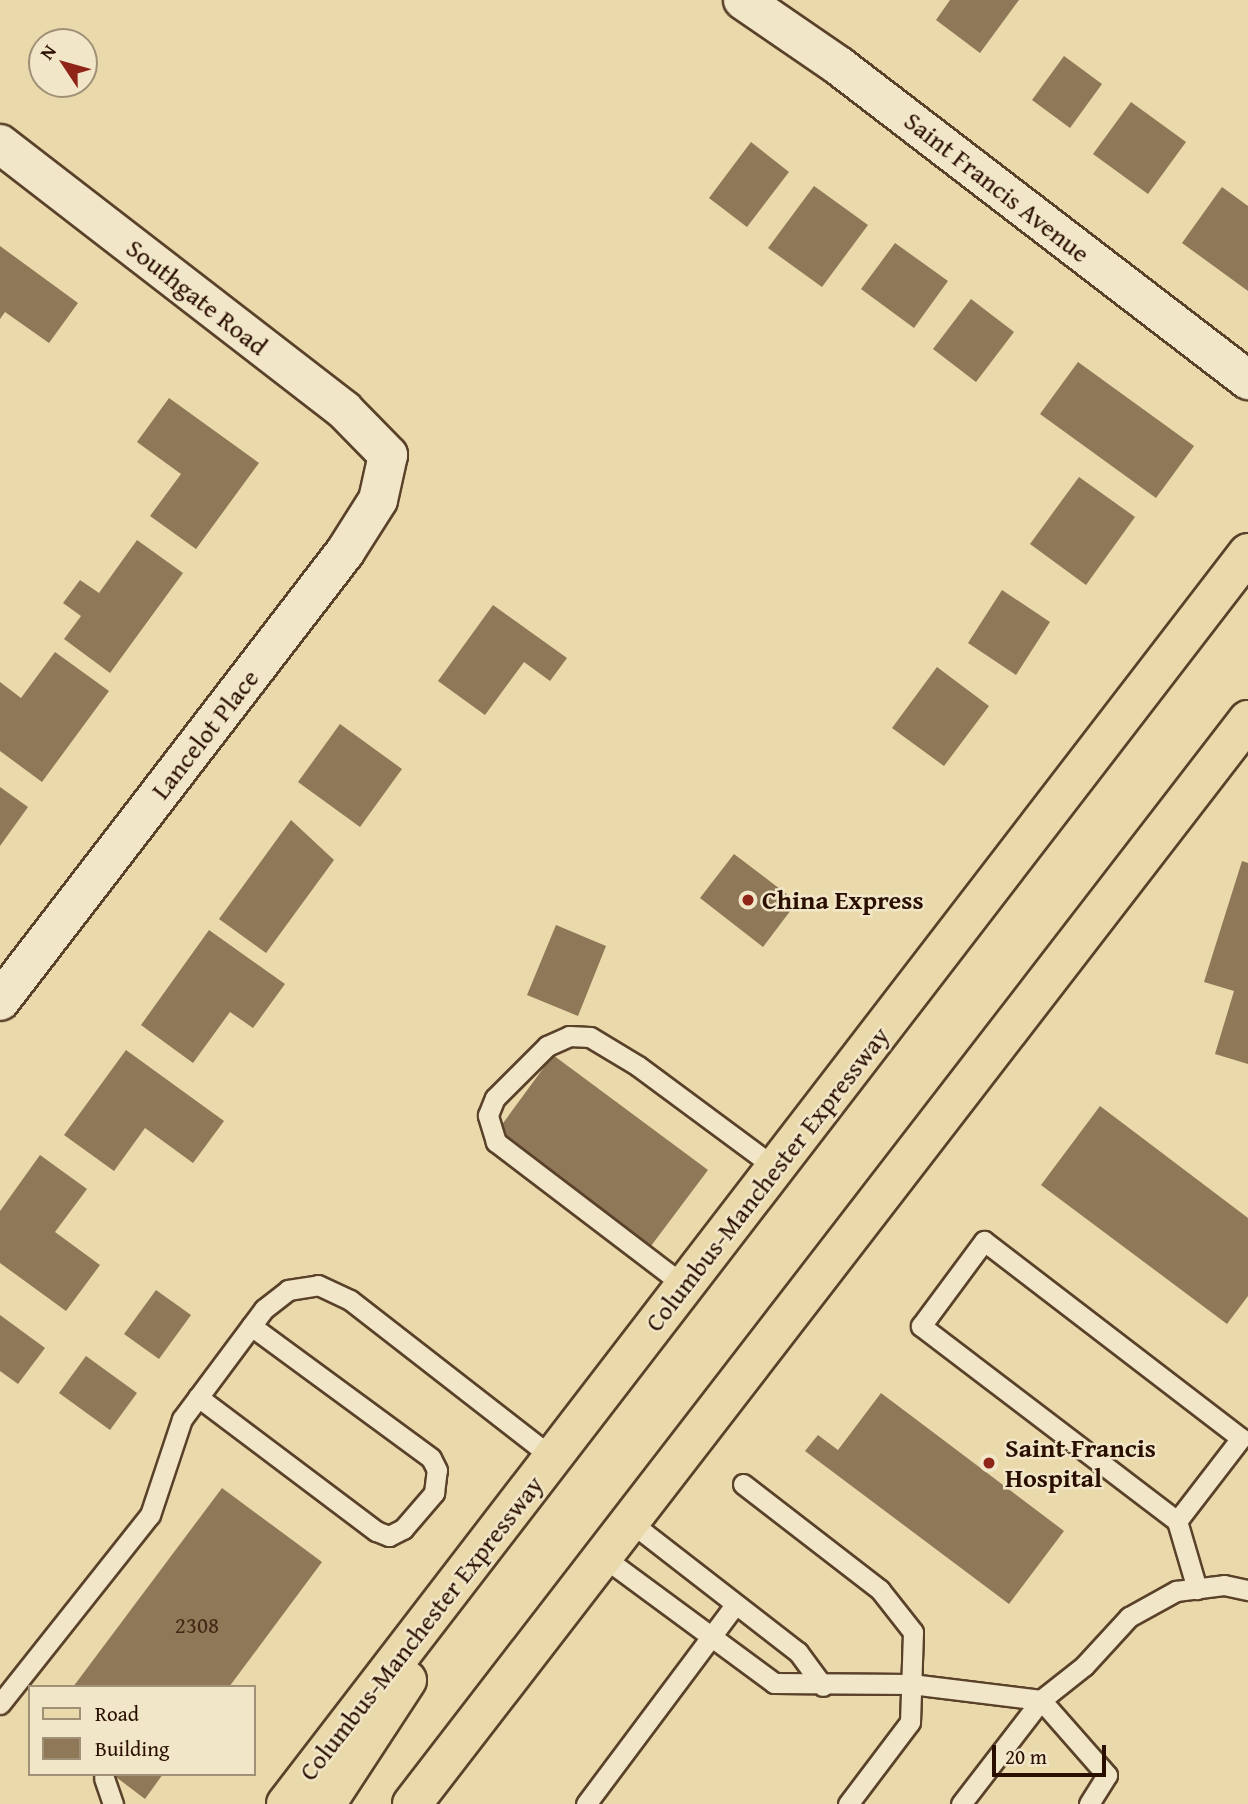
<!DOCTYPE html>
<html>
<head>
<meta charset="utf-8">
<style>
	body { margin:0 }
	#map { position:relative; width:1248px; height:1804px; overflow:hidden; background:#ead9aa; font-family:"Gentium Book Plus",serif }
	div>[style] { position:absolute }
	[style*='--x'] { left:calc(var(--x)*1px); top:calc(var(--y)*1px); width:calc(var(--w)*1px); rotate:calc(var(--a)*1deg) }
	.building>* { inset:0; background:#8e7858 }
	.roads { filter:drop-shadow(2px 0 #5a412a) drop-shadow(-2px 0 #5a412a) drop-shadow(0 2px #5a412a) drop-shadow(0 -2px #5a412a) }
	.service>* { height:19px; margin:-9.5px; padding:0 9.5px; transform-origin:9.5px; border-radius:9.5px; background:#f1e6c8 }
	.minor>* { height:38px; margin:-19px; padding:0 19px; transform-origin:19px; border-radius:19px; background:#f1e6c8 }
	.primary>* { height:38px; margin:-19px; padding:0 19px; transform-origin:19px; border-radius:19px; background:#ead9aa }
	.dots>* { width:19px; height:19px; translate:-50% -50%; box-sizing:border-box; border:4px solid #f1e6c8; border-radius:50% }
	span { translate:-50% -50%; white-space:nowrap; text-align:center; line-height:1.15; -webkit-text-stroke:5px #f1e6c8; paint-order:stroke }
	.number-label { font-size:23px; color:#432816 }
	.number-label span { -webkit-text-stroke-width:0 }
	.street-label { font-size:26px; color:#2a0e00 }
	.poi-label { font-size:26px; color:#2a0e00; font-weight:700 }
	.left { translate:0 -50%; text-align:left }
	.legend { position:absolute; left:28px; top:1685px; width:228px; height:91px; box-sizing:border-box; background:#f1e6c8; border:2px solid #a19078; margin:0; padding:9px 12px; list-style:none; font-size:21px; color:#2a0e00 }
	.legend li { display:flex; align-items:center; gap:14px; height:35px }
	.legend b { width:35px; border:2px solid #a19078 }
	.north { position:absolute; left:28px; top:28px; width:70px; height:70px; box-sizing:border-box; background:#f1e6c8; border:2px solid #a19078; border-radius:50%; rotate:306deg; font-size:19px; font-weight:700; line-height:28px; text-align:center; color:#2a0e00 }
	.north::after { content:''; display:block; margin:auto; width:24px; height:32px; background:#8f2418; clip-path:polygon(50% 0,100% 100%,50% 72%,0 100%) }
	.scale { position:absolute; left:992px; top:1745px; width:114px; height:32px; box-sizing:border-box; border:4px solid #2a0e00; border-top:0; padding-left:9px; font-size:21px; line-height:24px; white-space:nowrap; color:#2a0e00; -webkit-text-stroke:5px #f1e6c8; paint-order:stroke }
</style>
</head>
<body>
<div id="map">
	<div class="building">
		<div style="clip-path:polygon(950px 0,1019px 0,980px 53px,936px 20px)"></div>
		<div style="clip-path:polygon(1064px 56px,1102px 84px,1070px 128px,1032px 100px)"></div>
		<div style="clip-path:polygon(1131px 102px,1186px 142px,1148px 194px,1093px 154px)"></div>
		<div style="clip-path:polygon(751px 142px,789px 172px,747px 227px,709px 198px)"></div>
		<div style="clip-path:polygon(814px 186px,868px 225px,822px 287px,768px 248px)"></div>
		<div style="clip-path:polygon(1222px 187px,1248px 206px,1248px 291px,1182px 243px)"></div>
		<div style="clip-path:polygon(895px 243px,948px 281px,914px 328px,861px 289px)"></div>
		<div style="clip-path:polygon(0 246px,78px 303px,49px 343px,5px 312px,0 319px)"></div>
		<div style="clip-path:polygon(971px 299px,1014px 332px,976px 382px,933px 349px)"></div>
		<div style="clip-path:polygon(1078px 362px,1194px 446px,1156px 498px,1040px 414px)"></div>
		<div style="clip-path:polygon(169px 398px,259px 463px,196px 549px,150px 516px,181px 474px,137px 442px)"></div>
		<div style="clip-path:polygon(1079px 477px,1135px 517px,1086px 585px,1030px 544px)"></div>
		<div style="clip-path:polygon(137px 540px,183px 573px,110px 673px,64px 639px,81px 616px,63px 603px,80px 580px,99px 593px)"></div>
		<div style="clip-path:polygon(1002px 590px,1050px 622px,1016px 675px,968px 643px)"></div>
		<div style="clip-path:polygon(493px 605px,567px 658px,550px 681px,524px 662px,485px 715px,438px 681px)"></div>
		<div style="clip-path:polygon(55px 652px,109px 691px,42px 782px,0 751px,0 682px,21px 698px)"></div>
		<div style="clip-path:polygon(937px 667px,989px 706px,944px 766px,892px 728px)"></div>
		<div style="clip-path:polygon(340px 724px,402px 769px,360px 827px,298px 782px)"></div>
		<div style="clip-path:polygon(0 787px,28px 807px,0 846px)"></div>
		<div style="clip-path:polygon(291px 820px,334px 860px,266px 953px,219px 919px)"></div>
		<div style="clip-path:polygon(734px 854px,797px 902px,763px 947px,700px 898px)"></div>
		<div style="clip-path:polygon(1242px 861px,1248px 863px,1248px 1064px,1215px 1054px,1234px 991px,1204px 982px)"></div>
		<div style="clip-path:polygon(556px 925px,606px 946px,578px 1016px,527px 995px)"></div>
		<div style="clip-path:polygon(209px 930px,285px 984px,253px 1028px,230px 1012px,193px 1063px,141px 1025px)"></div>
		<div style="clip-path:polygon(126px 1050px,224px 1121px,193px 1163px,145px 1128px,114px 1171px,64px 1135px)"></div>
		<div style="clip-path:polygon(553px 1055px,708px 1170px,651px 1246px,498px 1130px)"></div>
		<div style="clip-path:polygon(1100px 1106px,1248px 1218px,1248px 1296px,1227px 1324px,1041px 1185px)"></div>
		<div style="clip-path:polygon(40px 1155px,87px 1189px,55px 1232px,100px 1265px,66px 1311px,0 1263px,0 1211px)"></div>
		<div style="clip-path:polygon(156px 1290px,191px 1315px,159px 1359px,124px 1334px)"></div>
		<div style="clip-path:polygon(0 1315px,45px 1348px,18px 1384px,0 1371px)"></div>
		<div style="clip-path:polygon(86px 1356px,137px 1393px,110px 1430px,59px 1393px)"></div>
		<div style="clip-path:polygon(881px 1393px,1064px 1531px,1009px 1604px,805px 1451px,818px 1435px,838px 1450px)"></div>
		<div style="clip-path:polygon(222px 1488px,322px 1562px,229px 1687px,73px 1687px)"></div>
		<div style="clip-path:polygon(112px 1774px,163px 1774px,145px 1799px)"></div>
	</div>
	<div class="roads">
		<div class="service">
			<div style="--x:685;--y:1286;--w:238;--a:-142.7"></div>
			<div style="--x:496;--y:1142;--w:28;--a:-107"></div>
			<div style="--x:488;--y:1115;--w:18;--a:-68"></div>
			<div style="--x:495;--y:1098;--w:74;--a:-45"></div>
			<div style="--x:547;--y:1046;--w:24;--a:-24"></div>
			<div style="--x:569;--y:1036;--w:21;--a:3"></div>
			<div style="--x:590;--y:1037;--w:56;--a:31.1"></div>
			<div style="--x:638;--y:1066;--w:172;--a:36.5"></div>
			<div style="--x:198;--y:1397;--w:223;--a:37"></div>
			<div style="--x:376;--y:1531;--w:14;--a:21"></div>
			<div style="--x:389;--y:1536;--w:16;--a:-27"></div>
			<div style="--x:403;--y:1529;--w:48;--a:-49.3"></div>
			<div style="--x:434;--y:1493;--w:23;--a:-83"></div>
			<div style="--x:437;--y:1470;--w:13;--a:-117"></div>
			<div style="--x:431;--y:1458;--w:223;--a:-143.7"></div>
			<div style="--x:743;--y:1484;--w:173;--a:37.7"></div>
			<div style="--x:880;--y:1590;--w:53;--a:51.8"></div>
			<div style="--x:913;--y:1632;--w:90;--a:91.9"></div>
			<div style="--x:910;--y:1722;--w:103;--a:127.1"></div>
			<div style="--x:629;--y:1521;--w:214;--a:37.8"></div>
			<div style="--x:798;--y:1652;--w:42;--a:53.7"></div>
			<div style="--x:1177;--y:1521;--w:322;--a:-142.7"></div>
			<div style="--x:921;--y:1326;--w:106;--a:-53.5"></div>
			<div style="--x:984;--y:1241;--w:324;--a:37.5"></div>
			<div style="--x:1241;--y:1438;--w:105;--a:127.6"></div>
			<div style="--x:1177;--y:1521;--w:71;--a:73.6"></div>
			<div style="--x:602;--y:1556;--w:214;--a:36.4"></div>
			<div style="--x:774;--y:1683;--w:137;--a:0.4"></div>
			<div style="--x:911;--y:1684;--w:131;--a:7"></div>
			<div style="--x:1041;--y:1700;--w:55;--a:-38.3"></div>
			<div style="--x:1084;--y:1666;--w:67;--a:-47.4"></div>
			<div style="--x:1129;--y:1617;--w:54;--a:-29"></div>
			<div style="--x:1176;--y:1591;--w:48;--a:-7.1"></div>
			<div style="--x:1224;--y:1585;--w:25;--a:12"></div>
			<div style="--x:0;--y:1704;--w:241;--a:-51.6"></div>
			<div style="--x:150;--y:1515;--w:101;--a:-71.6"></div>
			<div style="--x:182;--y:1419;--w:137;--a:-53.3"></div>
			<div style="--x:264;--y:1309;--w:31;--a:-38"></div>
			<div style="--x:288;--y:1290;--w:30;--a:-9"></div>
			<div style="--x:318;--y:1285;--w:35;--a:25"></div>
			<div style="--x:350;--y:1300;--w:257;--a:37.9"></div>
			<div style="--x:104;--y:1778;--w:28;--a:71"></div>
			<div style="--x:586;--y:1804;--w:249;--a:-53.2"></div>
			<div style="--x:961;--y:1804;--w:131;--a:-52.4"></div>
			<div style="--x:1041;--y:1700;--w:100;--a:48.7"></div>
			<div style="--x:1107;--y:1775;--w:34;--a:122"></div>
		</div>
		<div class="minor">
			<div style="--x:743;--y:0;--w:116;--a:34.5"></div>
			<div style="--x:839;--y:66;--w:516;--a:37.51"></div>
			<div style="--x:0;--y:144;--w:435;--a:37.7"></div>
			<div style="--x:344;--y:410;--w:63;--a:45.6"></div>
			<div style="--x:388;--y:455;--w:46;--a:102.5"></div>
			<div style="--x:378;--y:500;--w:62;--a:122.4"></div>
			<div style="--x:345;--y:552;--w:566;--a:127.54"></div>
		</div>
		<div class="primary">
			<div style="--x:286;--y:1804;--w:1578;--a:-52.44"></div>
			<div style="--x:326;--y:1804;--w:148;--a:-56.8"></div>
			<div style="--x:412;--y:1804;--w:1369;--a:-52.36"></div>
		</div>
	</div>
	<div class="dots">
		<div style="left:748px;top:900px;background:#8f2418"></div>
		<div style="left:989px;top:1463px;background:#8f2418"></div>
	</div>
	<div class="number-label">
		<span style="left:197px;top:1625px">2308</span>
	</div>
	<div class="street-label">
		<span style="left:997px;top:187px;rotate:38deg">Saint Francis Avenue</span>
		<span style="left:197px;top:297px;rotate:38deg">Southgate Road</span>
		<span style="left:205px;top:734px;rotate:-52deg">Lancelot Place</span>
		<span style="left:767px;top:1179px;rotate:-52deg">Columbus-Manchester Expressway</span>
		<span style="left:421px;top:1628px;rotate:-52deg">Columbus-Manchester Expressway</span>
	</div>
	<div class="poi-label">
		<span class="left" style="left:762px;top:900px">China Express</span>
		<span class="left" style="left:1005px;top:1463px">Saint Francis<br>Hospital</span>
	</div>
	<ul class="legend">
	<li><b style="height:9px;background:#ead9aa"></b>Road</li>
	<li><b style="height:19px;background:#8e7858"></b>Building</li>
	</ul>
	<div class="north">N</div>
	<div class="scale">20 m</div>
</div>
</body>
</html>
